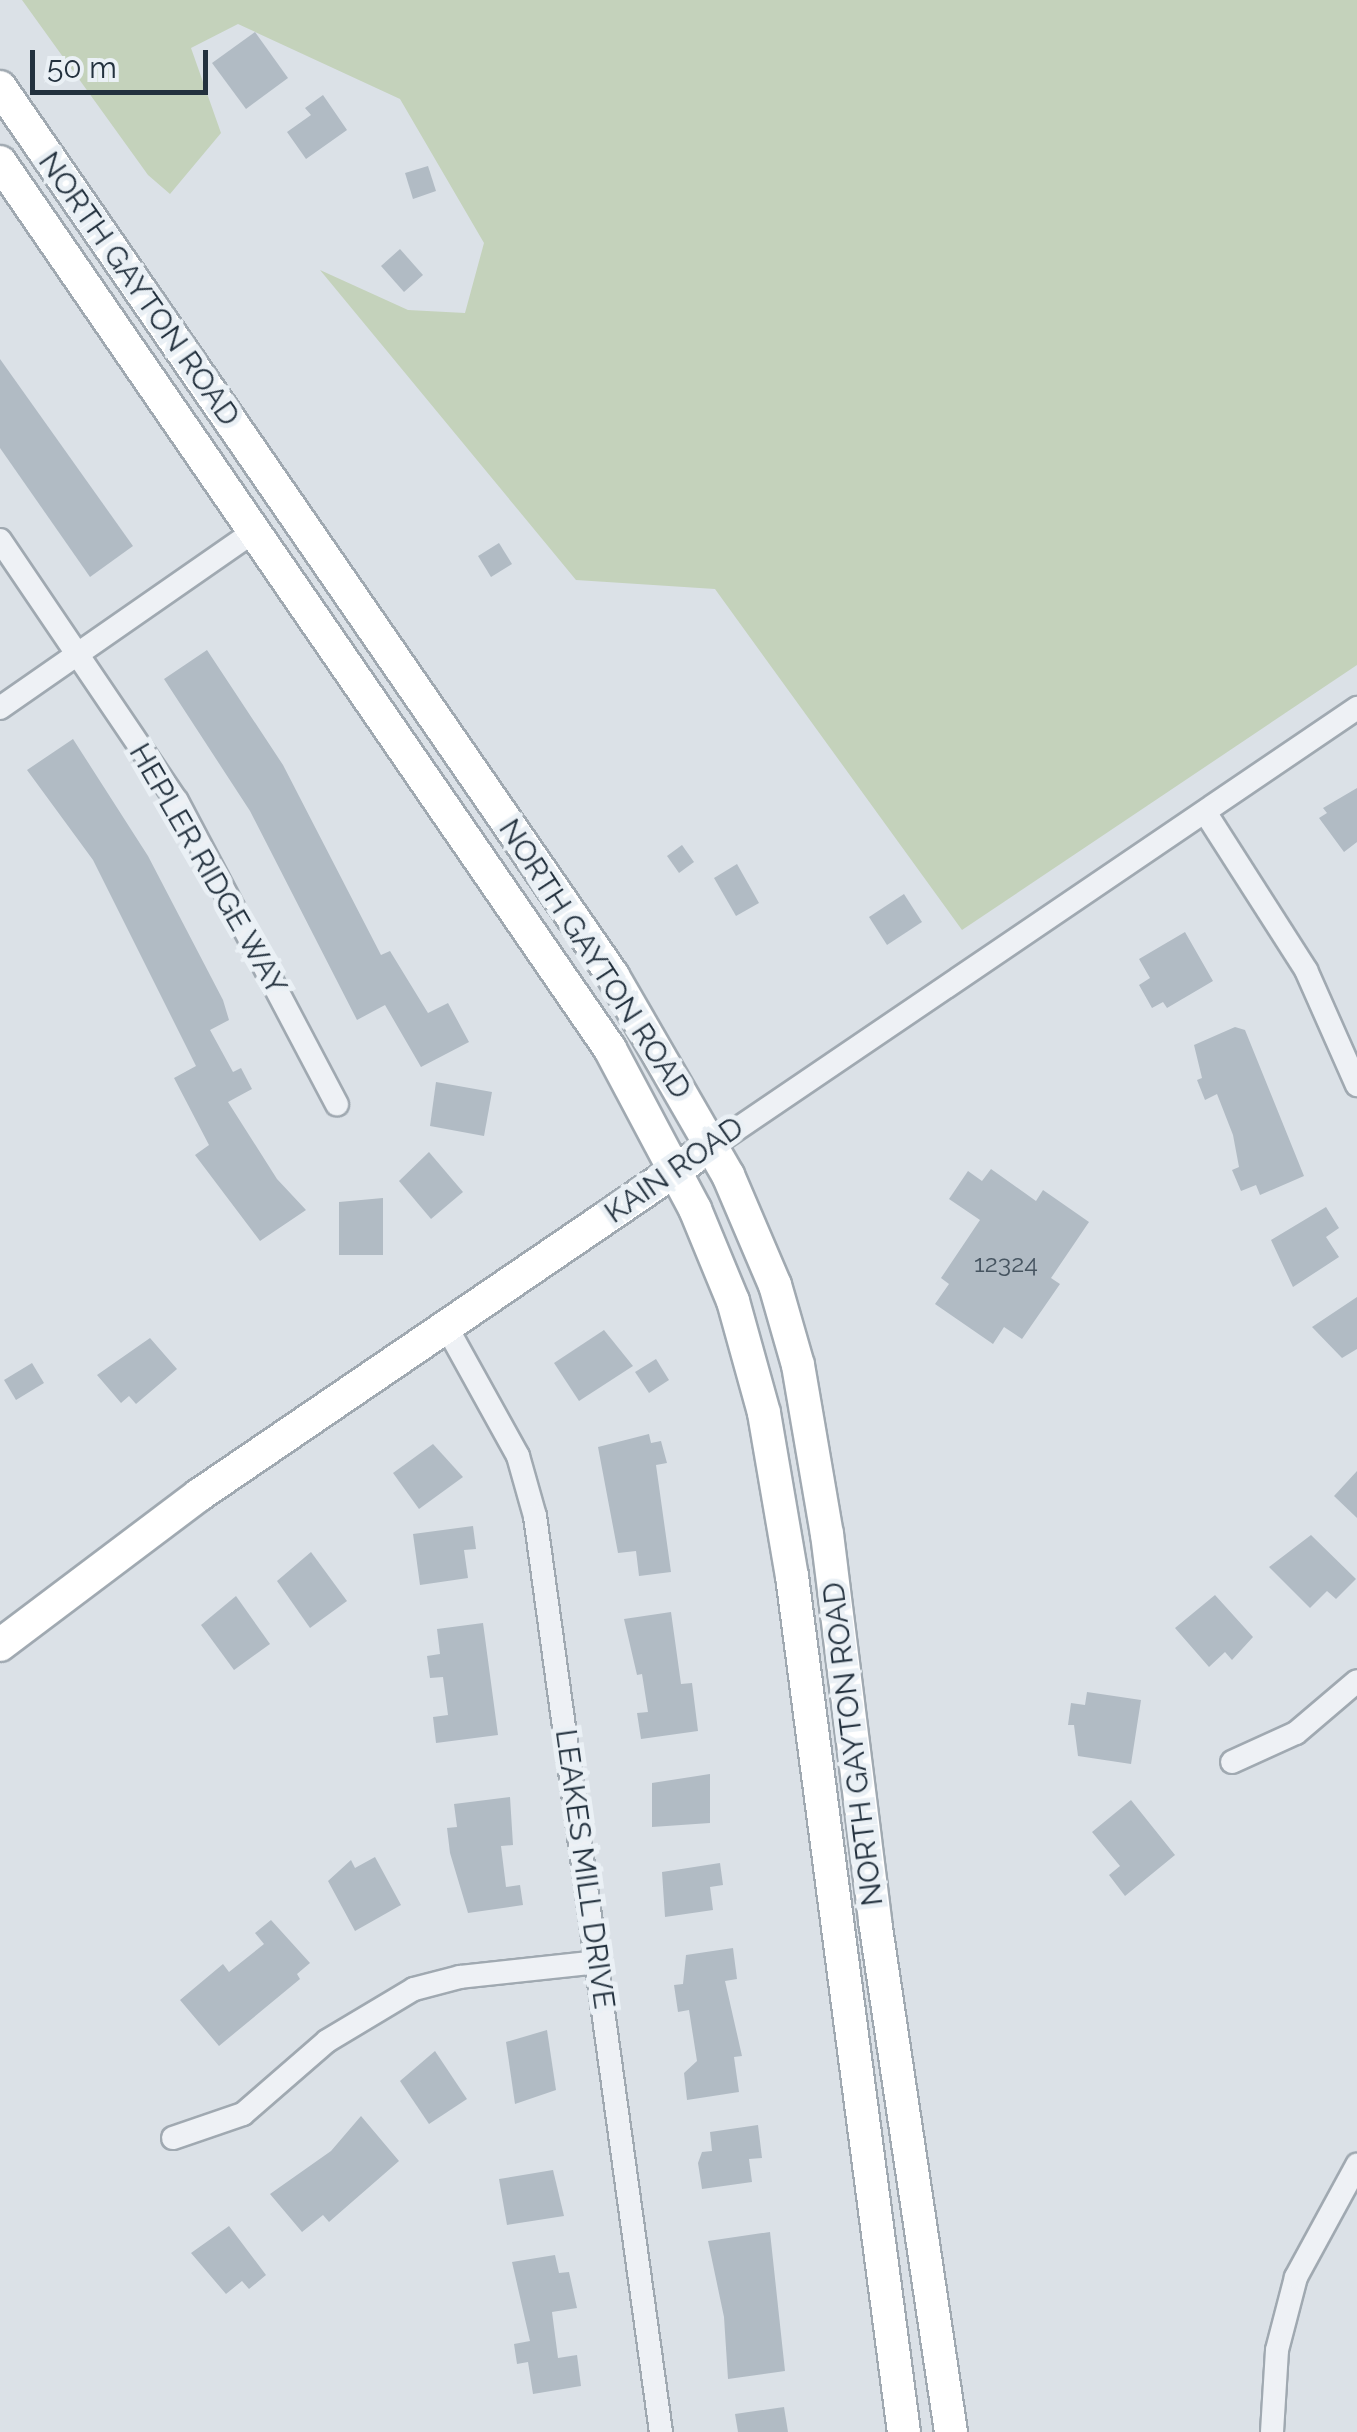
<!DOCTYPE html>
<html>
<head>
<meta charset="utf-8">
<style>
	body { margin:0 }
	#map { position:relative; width:1357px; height:2432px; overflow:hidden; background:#dbe1e7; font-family:Raleway,sans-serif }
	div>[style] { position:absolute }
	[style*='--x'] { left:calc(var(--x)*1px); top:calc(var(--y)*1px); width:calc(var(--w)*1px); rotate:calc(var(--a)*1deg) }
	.green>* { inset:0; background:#c4d2bb }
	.building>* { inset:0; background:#b1bbc4 }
	.roads { filter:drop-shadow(2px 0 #a0a9b1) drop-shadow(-2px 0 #a0a9b1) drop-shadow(0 2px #a0a9b1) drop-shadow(0 -2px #a0a9b1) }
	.street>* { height:22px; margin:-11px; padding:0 11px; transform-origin:11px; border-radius:11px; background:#eef1f5 }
	.secondary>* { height:32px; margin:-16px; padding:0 16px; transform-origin:16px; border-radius:16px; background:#fff }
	span { translate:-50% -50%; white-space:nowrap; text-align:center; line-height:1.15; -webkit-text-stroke:10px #eaf0f5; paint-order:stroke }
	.number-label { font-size:25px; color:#465460 }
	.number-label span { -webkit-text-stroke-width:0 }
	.street-label { font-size:30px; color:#23313e }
	.scale { position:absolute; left:30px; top:50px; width:178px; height:45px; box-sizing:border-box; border:5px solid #23313e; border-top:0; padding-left:12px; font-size:30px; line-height:35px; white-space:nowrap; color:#23313e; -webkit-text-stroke:8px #eaf0f5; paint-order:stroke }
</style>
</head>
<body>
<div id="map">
	<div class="green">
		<div style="clip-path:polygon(22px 0,1357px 0,1357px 665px,962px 930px,715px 589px,576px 580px,320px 270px,408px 310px,465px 313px,484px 243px,400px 99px,238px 24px,191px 48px,221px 133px,170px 194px,148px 175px)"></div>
	</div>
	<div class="building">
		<div style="clip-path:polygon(255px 32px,288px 78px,246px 109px,212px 63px)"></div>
		<div style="clip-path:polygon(323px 95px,347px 130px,306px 159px,287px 132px,311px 115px,305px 108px)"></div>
		<div style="clip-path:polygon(428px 166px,436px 191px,413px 199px,405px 173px)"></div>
		<div style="clip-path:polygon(400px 249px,423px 275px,404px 292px,381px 266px)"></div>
		<div style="clip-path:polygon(0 359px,133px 546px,90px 577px,0 448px)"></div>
		<div style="clip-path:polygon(499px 543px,512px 564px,491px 577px,478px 556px)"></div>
		<div style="clip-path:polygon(207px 650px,283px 765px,381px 955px,390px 951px,428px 1013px,448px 1003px,469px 1042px,421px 1067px,385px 1005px,357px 1020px,250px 811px,164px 679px)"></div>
		<div style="clip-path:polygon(73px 739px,148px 856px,223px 1000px,229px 1020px,210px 1030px,233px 1072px,241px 1068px,252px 1089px,228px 1102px,277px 1179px,306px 1210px,260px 1241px,195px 1155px,209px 1145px,174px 1078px,196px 1066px,93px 860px,27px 770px)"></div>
		<div style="clip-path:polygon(1357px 788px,1357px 842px,1344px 852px,1319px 818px,1327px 813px,1323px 808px)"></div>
		<div style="clip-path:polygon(682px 845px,694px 862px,679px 873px,667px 856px)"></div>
		<div style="clip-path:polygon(737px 864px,759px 903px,736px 916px,714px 878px)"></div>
		<div style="clip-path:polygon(904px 894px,922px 922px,887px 945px,869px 917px)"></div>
		<div style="clip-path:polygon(1185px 932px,1213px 981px,1167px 1008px,1163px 1002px,1152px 1008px,1139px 985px,1150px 978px,1139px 959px)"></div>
		<div style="clip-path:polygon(1235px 1027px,1245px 1030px,1304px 1176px,1260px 1195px,1256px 1185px,1241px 1191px,1232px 1170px,1239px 1167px,1233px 1135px,1217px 1094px,1205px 1100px,1197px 1080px,1202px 1078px,1194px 1045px)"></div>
		<div style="clip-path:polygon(436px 1082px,492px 1092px,484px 1136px,430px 1126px)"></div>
		<div style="clip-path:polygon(429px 1152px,463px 1192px,431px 1219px,399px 1181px)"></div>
		<div style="clip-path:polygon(991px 1169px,1036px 1201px,1043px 1190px,1089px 1222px,1051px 1278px,1060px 1284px,1022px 1339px,1004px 1327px,993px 1344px,935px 1304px,949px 1284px,941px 1278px,980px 1220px,949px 1199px,968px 1171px,982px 1181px)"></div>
		<div style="clip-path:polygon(383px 1198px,383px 1255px,339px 1255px,339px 1202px)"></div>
		<div style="clip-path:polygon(1326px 1207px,1339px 1228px,1326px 1237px,1339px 1257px,1293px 1287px,1271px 1240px)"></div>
		<div style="clip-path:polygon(1357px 1297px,1357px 1349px,1342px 1358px,1312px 1327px)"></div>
		<div style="clip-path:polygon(604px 1330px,633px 1366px,579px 1401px,554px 1363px)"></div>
		<div style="clip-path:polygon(150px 1338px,177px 1369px,136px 1404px,129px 1396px,121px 1403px,97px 1375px)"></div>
		<div style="clip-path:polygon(656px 1359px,669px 1380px,649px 1393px,635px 1372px)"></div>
		<div style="clip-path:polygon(32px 1363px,44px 1383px,16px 1400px,4px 1380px)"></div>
		<div style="clip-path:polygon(649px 1434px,651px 1443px,661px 1441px,667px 1463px,656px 1465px,671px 1572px,639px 1576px,636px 1551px,618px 1553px,598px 1447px)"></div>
		<div style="clip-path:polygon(433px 1444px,463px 1477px,419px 1509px,393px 1473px)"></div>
		<div style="clip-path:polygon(1357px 1471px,1357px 1518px,1334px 1496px)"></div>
		<div style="clip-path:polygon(473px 1526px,476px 1549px,464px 1550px,468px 1578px,420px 1585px,413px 1534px)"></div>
		<div style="clip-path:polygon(1311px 1535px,1356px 1579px,1336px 1599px,1327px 1591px,1310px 1608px,1269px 1567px)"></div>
		<div style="clip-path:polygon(311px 1552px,347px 1601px,310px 1628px,277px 1581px)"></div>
		<div style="clip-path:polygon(1215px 1595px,1253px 1637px,1232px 1660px,1225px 1652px,1209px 1667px,1175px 1628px)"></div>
		<div style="clip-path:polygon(236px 1596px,270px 1644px,234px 1670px,201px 1625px)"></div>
		<div style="clip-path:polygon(671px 1612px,681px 1684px,692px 1683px,698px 1731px,641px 1739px,637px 1713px,648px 1712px,642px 1674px,637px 1675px,624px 1619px)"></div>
		<div style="clip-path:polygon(483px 1623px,498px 1735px,436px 1743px,433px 1717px,448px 1715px,443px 1677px,430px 1678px,427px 1656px,440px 1654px,437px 1629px)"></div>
		<div style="clip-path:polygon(1087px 1692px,1141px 1700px,1131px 1764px,1078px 1756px,1074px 1725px,1068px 1725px,1071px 1703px,1085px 1705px)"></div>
		<div style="clip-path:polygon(710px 1774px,710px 1823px,652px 1827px,652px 1783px)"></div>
		<div style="clip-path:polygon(510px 1797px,513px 1845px,501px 1846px,506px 1887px,520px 1885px,523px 1905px,468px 1913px,450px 1853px,447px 1828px,457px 1827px,454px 1804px)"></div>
		<div style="clip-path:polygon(1131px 1800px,1175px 1855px,1125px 1896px,1109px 1875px,1120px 1866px,1092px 1832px)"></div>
		<div style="clip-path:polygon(375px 1857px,401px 1905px,355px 1931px,328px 1881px,351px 1860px,355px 1868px)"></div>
		<div style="clip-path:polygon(720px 1863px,723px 1885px,710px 1887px,713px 1910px,665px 1917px,662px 1872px)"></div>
		<div style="clip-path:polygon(271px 1920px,310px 1963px,297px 1974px,300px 1979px,219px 2046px,180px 2000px,223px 1964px,229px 1972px,264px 1944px,255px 1933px)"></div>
		<div style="clip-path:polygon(733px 1948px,737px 1979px,725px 1981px,742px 2056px,734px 2057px,739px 2092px,687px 2100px,684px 2073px,697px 2061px,689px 2010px,678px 2012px,674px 1985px,683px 1984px,686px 1955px)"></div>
		<div style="clip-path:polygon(547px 2030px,556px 2090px,515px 2104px,506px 2042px)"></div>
		<div style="clip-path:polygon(435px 2051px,467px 2099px,429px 2124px,400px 2081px)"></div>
		<div style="clip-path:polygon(361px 2116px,399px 2161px,329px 2222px,323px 2215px,302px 2232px,270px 2194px,331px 2151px)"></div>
		<div style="clip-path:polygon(758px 2125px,762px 2158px,749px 2159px,752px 2182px,702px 2189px,698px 2163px,702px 2152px,712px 2151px,710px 2132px)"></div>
		<div style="clip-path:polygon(553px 2170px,564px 2216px,507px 2225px,499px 2179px)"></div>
		<div style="clip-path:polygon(229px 2226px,266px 2275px,249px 2289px,242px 2281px,226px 2294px,191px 2253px)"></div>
		<div style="clip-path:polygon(770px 2232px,785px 2371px,728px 2379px,724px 2317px,708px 2241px)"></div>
		<div style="clip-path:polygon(555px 2255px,559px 2273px,569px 2272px,577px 2308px,552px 2312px,558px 2358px,577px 2355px,581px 2386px,533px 2394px,528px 2362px,517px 2364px,514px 2344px,530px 2341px,512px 2262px)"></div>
		<div style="clip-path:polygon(784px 2407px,788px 2432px,738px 2432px,735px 2414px)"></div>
	</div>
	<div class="roads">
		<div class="street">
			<div style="--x:0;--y:540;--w:315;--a:55.9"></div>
			<div style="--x:177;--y:801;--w:343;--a:62.2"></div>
			<div style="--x:0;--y:708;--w:310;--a:-34.8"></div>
			<div style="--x:1205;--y:812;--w:188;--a:57.4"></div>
			<div style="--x:1306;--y:970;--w:126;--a:66.1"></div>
			<div style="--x:712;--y:1146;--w:780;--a:-34.18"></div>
			<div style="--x:446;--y:1326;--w:149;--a:61"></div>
			<div style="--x:518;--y:1456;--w:62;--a:74.2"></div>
			<div style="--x:535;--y:1516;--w:925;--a:82.17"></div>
			<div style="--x:1232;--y:1762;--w:70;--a:-24.4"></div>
			<div style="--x:1296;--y:1733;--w:80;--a:-40.4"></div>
			<div style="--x:173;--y:2138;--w:74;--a:-18.9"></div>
			<div style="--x:243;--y:2114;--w:111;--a:-41"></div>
			<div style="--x:327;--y:2041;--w:101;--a:-30.9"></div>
			<div style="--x:414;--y:1989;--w:48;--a:-14.6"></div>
			<div style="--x:460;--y:1977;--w:140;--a:-6.2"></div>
			<div style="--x:1272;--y:2432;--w:82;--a:-86.5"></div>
			<div style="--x:1277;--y:2350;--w:75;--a:-75.4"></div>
			<div style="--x:1296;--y:2277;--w:128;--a:-61.4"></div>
		</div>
		<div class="secondary">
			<div style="--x:0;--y:87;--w:1080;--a:55.41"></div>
			<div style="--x:613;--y:976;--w:230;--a:60"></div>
			<div style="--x:728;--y:1175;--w:120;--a:66.9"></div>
			<div style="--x:775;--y:1285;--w:83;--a:74"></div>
			<div style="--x:798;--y:1365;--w:171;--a:80.3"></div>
			<div style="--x:827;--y:1534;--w:390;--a:82.9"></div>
			<div style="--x:875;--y:1921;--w:517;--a:81.54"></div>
			<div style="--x:0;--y:162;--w:1077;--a:55.48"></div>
			<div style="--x:610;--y:1049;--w:181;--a:62"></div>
			<div style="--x:695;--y:1209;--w:100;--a:67.6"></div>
			<div style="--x:733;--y:1301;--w:116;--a:74.5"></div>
			<div style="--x:764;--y:1413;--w:165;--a:80.3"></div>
			<div style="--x:792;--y:1576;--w:863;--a:82.55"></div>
			<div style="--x:0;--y:1645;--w:249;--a:-37"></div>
			<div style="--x:199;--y:1495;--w:597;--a:-34.28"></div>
		</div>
	</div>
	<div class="number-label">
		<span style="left:1006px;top:1263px">12324</span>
	</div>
	<div class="street-label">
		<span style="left:139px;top:289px;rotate:55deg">NORTH GAYTON ROAD</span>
		<span style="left:208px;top:869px;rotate:60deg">HEPLER RIDGE WAY</span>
		<span style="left:595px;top:959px;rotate:57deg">NORTH GAYTON ROAD</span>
		<span style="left:674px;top:1170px;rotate:-35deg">KAIN ROAD</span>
		<span style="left:853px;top:1744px;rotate:-97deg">NORTH GAYTON ROAD</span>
		<span style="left:585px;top:1869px;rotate:82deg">LEAKES MILL DRIVE</span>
	</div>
	<div class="scale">50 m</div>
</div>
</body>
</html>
